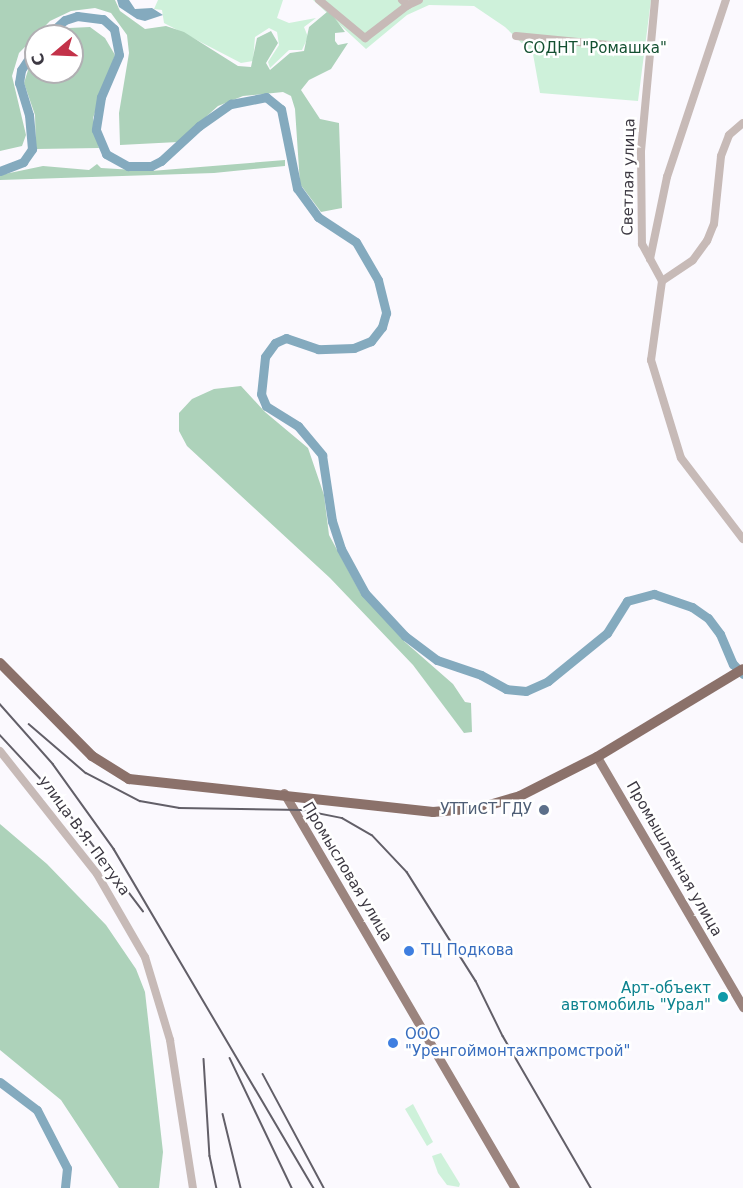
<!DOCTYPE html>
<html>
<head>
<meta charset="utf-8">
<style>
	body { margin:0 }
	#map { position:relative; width:743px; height:1188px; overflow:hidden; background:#fbf9fe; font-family:"DejaVu Sans",sans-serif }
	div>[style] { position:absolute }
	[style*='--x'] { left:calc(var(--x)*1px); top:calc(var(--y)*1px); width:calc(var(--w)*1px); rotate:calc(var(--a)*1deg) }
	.green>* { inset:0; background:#cef1da }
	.forest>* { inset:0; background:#add2ba }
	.water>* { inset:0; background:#84aabe }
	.river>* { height:9px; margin:-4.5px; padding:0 4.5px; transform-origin:4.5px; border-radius:4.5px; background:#84aabe }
	.minor>* { height:8px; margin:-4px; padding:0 4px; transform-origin:4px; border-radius:4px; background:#c7bab7 }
	.major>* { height:9px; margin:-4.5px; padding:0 4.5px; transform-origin:4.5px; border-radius:4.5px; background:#9b847e }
	.highway>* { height:10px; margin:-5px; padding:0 5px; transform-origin:5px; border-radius:5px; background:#8b716a }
	.rail>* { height:1.5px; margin:-0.75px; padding:0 0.75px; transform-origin:0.75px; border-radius:0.75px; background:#625f68 }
	.dots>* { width:16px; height:16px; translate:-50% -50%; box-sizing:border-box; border:3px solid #fff; border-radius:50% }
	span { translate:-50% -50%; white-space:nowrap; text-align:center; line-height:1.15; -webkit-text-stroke:5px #fff; paint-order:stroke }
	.park-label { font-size:15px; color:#145031 }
	.street-label { font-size:15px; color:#3c3842 }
	.service-label { font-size:15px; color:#4e5e75 }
	.right { translate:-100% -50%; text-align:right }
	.shop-label { font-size:15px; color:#366cbe }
	.left { translate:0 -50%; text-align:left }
	.culture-label { font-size:15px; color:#0d838f }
	.north { position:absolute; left:24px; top:24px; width:60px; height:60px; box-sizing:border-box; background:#fff; border:2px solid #b1afb3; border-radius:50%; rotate:251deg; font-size:16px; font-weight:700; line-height:24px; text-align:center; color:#3c3842 }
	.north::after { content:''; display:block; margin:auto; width:21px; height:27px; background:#c33249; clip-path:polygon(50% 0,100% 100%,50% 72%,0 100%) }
</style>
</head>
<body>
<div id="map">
	<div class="green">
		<div style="clip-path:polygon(158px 0,283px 0,277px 18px,289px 23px,316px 18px,304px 27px,308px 37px,302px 50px,289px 50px,270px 68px,268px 62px,279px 45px,277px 32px,269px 28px,255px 37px,253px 61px,241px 63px,164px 23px,162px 10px,154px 9px)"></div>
		<div style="clip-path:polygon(313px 0,651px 0,638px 101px,540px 93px,533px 54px,505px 27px,474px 6px,429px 5px,407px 15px,366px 49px)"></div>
		<div style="clip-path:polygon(413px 1104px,433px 1142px,427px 1146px,405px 1109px)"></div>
		<div style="clip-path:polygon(441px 1153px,460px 1184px,459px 1187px,447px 1185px,438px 1173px,432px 1156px)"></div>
	</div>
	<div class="forest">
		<div style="clip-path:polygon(0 0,115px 0,120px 11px,145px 29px,166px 26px,184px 32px,238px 66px,251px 67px,257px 38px,271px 31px,278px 43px,266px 63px,270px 70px,290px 53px,304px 51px,309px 27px,327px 12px,331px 13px,345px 32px,335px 33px,335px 41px,338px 45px,348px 43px,331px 69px,309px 80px,301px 90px,320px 119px,339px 123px,342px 208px,321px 212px,300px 184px,295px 109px,291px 96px,283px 92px,243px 96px,218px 106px,178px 142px,120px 145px,119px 113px,129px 53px,127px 35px,111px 13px,95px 8px,71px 11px,50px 21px,19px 53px,12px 76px,26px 135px,22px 146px,0 151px)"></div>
		<div style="clip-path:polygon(90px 27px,105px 38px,115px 55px,93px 118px,99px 148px,36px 149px,35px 115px,24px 83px,29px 67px,36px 58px,36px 72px,72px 72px,72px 36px,56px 36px,69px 28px)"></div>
		<div style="clip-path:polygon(285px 160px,285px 166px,214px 173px,0 180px,0 175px,43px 166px,89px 170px,97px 164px,101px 168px,151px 171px)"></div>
		<div style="clip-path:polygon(241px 386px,265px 412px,308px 448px,324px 495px,329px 535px,360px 592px,405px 642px,453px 684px,465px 702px,471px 703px,472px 732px,464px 733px,413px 665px,330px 578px,187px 446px,179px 431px,179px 413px,192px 399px,214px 389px)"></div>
		<div style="clip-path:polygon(0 824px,47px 864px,106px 925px,136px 969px,145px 992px,163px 1152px,159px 1188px,119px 1188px,61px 1100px,0 1050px)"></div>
	</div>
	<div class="water">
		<div style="clip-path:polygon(117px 0,129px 0,135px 9px,152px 8px,163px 15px,145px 21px,137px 19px,119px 7px)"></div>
	</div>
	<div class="river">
		<div style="--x:47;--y:36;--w:24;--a:-42"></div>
		<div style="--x:65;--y:20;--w:13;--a:-18"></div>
		<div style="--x:77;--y:16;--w:26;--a:7"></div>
		<div style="--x:103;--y:19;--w:15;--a:42"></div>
		<div style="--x:114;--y:29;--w:26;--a:79"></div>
		<div style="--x:119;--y:55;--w:46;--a:113.2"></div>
		<div style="--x:101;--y:97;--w:33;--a:99"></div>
		<div style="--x:96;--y:130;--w:26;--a:67"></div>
		<div style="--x:106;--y:154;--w:25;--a:29"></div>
		<div style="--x:128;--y:166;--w:23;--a:0"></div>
		<div style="--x:151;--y:166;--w:11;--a:-27"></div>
		<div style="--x:161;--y:161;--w:52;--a:-42.6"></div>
		<div style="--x:199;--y:126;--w:39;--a:-35"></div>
		<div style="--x:231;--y:104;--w:36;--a:-11"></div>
		<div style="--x:266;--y:97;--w:19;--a:39"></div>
		<div style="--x:281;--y:109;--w:81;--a:78.6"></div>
		<div style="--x:297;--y:188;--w:36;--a:54"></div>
		<div style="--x:318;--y:217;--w:45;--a:33.3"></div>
		<div style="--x:356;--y:242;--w:44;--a:59.9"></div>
		<div style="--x:378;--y:280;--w:34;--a:76"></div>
		<div style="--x:386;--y:313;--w:15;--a:106"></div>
		<div style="--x:382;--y:327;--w:18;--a:128"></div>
		<div style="--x:371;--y:341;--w:18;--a:158"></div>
		<div style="--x:354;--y:348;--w:36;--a:178"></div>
		<div style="--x:318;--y:349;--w:34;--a:-161"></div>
		<div style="--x:286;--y:338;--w:12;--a:156"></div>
		<div style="--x:275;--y:343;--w:17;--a:126"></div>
		<div style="--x:265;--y:357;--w:37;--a:96"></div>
		<div style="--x:261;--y:394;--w:13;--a:67"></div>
		<div style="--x:266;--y:406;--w:38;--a:32"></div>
		<div style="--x:298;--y:426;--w:38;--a:50"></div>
		<div style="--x:322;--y:455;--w:67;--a:81.4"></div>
		<div style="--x:332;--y:521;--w:29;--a:72"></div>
		<div style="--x:341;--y:549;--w:50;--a:61.4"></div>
		<div style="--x:365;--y:593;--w:59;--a:47.1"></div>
		<div style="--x:405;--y:636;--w:40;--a:37"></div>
		<div style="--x:437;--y:660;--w:46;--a:18.8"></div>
		<div style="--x:481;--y:675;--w:29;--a:29"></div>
		<div style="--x:506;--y:689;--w:20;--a:6"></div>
		<div style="--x:526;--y:691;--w:24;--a:-24"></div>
		<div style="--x:548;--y:681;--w:76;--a:-39.1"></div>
		<div style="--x:607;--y:633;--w:38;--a:-58"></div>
		<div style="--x:627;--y:601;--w:28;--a:-15"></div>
		<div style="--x:654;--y:594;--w:40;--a:18.9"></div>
		<div style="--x:692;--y:607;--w:19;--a:35"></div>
		<div style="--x:708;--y:618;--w:20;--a:53"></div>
		<div style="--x:720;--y:634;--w:33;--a:67"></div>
		<div style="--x:733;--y:664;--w:14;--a:45"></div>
		<div style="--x:0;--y:171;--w:25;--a:-21"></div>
		<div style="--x:23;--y:162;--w:16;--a:-55"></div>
		<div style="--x:32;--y:149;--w:34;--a:-95"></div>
		<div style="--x:29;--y:115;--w:34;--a:-107"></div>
		<div style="--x:19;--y:83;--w:13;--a:-81"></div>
		<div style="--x:21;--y:70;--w:27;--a:-56"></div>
		<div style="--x:0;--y:1082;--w:46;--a:37.1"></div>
		<div style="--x:37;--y:1110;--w:65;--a:62.7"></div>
		<div style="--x:67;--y:1168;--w:20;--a:96"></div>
	</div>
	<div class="minor">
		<div style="--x:319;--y:0;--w:60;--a:39.6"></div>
		<div style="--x:365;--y:38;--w:54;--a:-37.5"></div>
		<div style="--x:402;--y:0;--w:8;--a:40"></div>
		<div style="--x:408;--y:5;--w:12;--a:-24"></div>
		<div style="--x:655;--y:0;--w:153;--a:95.3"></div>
		<div style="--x:641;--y:152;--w:92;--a:89.4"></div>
		<div style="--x:642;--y:244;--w:42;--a:61.6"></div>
		<div style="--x:662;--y:281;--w:80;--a:97.9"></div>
		<div style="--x:651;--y:360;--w:102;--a:73"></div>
		<div style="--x:681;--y:458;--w:102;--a:52.6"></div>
		<div style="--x:516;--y:36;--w:135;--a:5.5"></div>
		<div style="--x:650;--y:259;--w:84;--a:-78.3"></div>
		<div style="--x:667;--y:177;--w:187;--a:-71.6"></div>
		<div style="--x:662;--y:281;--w:37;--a:-34"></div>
		<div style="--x:693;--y:260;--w:24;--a:-54"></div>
		<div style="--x:707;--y:241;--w:18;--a:-68"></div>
		<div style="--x:714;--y:224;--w:68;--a:-84.1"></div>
		<div style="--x:721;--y:156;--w:22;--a:-69"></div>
		<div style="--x:729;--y:135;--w:18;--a:-41"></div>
		<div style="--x:0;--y:751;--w:157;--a:51.7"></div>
		<div style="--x:97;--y:874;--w:96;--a:60"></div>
		<div style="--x:145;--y:957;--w:87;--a:73.2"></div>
		<div style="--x:170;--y:1040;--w:150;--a:81.2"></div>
	</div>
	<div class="major">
		<div style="--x:597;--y:757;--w:290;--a:59.7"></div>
		<div style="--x:284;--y:793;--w:458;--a:59.7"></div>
	</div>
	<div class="highway">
		<div style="--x:0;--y:663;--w:131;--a:45.3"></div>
		<div style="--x:92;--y:756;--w:44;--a:31.9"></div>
		<div style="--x:129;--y:779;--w:306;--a:6.2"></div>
		<div style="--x:433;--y:812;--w:46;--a:-5"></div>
		<div style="--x:479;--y:808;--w:43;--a:-16.3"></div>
		<div style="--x:520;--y:796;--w:86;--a:-26.9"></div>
		<div style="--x:597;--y:757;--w:170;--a:-31.1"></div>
	</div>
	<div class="rail">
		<div style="--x:0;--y:704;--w:80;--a:48.5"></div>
		<div style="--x:53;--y:764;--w:105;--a:54.3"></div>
		<div style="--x:114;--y:849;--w:394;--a:59.5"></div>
		<div style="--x:29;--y:724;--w:75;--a:40.7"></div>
		<div style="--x:86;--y:773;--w:61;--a:27.4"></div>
		<div style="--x:140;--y:801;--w:40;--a:10"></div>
		<div style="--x:179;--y:808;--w:123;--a:0.9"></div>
		<div style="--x:302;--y:810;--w:41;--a:11.3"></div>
		<div style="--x:342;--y:818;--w:34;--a:30"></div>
		<div style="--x:372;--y:835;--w:51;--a:46.6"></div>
		<div style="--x:407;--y:872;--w:129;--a:57.7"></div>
		<div style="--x:476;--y:981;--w:61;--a:63.9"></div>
		<div style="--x:503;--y:1036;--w:176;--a:59.9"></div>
		<div style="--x:0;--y:735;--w:76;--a:47.1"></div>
		<div style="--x:52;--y:791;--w:151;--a:52.8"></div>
		<div style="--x:230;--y:1058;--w:144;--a:64.5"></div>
		<div style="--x:204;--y:1059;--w:97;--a:86.5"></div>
		<div style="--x:210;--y:1156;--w:33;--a:78"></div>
		<div style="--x:263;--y:1074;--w:129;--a:61.8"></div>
		<div style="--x:223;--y:1114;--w:76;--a:76.3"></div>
	</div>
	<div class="dots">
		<div style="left:544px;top:810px;background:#5c6f8a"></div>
		<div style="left:409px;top:951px;background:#3f7fe0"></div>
		<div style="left:723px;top:997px;background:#0f9aa8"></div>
		<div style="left:393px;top:1043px;background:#3f7fe0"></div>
	</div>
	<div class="park-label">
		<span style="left:595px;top:49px">СОДНТ "Ромашка"</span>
	</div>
	<div class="street-label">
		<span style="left:629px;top:177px;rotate:-89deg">Светлая улица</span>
		<span style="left:84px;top:836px;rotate:54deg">улица В.Я. Петуха</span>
		<span style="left:674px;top:859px;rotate:60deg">Промышленная улица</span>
		<span style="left:347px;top:872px;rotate:59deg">Промысловая улица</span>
	</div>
	<div class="service-label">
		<span class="right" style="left:532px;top:810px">УТТиСТ ГДУ</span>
	</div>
	<div class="shop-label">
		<span class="left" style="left:421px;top:951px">ТЦ Подкова</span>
		<span class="left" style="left:405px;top:1043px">ООО<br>"Уренгоймонтажпромстрой"</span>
	</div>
	<div class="culture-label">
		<span class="right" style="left:711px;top:997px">Арт-объект<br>автомобиль "Урал"</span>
	</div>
	<div class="north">С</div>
</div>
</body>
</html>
